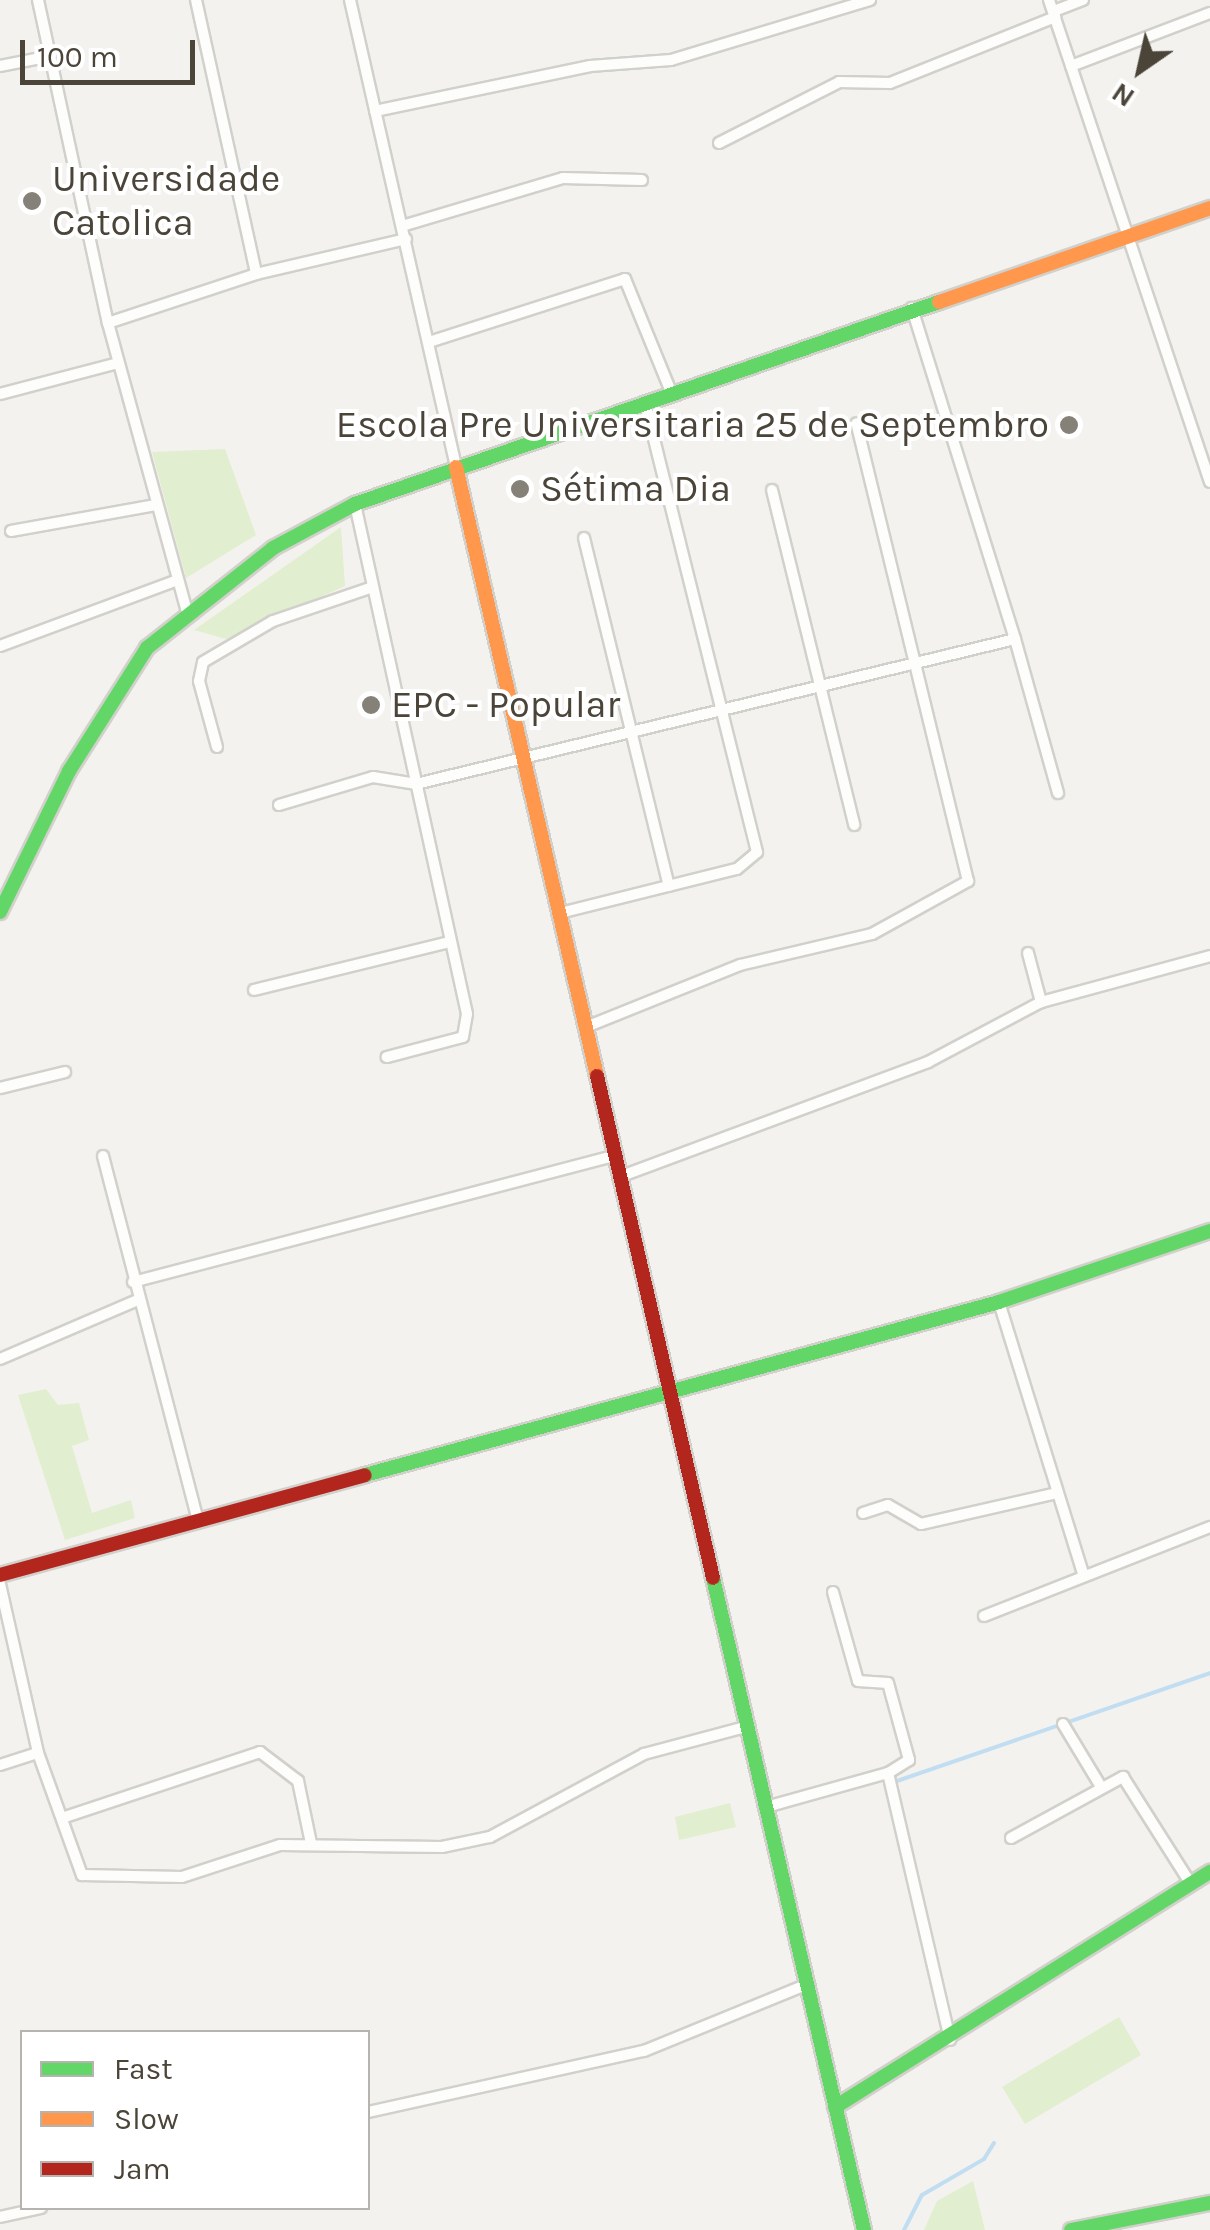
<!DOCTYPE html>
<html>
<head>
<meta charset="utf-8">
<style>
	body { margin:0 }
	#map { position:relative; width:1210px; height:2230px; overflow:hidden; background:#f4f2ee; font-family:Karla,sans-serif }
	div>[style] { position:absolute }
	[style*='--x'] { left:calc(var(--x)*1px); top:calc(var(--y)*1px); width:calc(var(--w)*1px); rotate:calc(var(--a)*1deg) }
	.green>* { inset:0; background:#e1eecf }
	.stream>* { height:4px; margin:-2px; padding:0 2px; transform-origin:2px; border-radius:2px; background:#c0ddf1 }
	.roads { filter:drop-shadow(2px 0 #d2d0cb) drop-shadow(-2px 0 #d2d0cb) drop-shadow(0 2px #d2d0cb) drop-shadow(0 -2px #d2d0cb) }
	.street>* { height:10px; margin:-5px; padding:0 5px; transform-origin:5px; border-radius:5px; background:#fdfdfc }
	.fast>* { height:14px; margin:-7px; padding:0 7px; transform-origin:7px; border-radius:7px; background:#63d668 }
	.slow>* { height:14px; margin:-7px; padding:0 7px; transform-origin:7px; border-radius:7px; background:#ff974d }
	.jam>* { height:14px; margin:-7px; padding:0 7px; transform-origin:7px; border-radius:7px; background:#b3261e }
	.dots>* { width:28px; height:28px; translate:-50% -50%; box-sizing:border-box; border:5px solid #fff; border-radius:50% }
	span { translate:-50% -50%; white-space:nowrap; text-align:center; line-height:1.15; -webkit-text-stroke:8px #fff; paint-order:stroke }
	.poi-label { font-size:38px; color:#4b4439 }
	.left { translate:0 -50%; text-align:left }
	.right { translate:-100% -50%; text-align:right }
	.legend { position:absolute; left:20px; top:2030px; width:350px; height:180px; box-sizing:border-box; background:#fff; border:2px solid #b7b4b0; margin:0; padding:12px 18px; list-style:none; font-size:30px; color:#4b4439 }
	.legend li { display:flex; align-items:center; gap:20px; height:50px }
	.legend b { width:50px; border:2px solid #b7b4b0 }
	.north { position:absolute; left:1090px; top:20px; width:100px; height:100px; -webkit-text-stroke:8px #fff; paint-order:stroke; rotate:214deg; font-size:28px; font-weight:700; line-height:40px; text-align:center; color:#4b4439 }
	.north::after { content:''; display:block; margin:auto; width:35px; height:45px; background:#4b4439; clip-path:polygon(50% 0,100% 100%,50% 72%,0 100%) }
	.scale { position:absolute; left:20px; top:40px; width:175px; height:45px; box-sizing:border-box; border:5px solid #4b4439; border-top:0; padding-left:12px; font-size:30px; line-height:35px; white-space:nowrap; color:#4b4439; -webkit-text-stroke:8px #fff; paint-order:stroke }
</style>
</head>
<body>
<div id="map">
	<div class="green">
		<div style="clip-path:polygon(225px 449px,256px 535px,186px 578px,152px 452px)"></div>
		<div style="clip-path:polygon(341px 527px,345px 586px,226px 639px,194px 630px)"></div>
		<div style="clip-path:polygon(46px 1389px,58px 1405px,79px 1403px,89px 1440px,72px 1446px,92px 1513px,131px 1500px,135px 1518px,65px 1540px,18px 1395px)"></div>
		<div style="clip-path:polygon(730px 1803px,736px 1827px,679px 1840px,675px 1817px)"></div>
		<div style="clip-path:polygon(1119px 2017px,1141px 2055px,1025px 2124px,1002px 2087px)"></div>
		<div style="clip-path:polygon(973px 2181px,985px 2230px,924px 2230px,937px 2201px)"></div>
	</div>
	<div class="stream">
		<div style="--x:894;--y:1782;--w:334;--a:-19"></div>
		<div style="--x:904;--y:2230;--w:39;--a:-63"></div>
		<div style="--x:922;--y:2195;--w:72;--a:-30.1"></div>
		<div style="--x:984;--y:2159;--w:19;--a:-58"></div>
	</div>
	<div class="roads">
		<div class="street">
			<div style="--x:38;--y:0;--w:330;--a:77.8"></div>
			<div style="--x:108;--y:323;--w:300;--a:74.7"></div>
			<div style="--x:196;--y:0;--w:280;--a:77.6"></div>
			<div style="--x:350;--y:0;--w:479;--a:77.2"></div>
			<div style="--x:1049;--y:0;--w:508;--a:71.53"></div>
			<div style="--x:1054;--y:11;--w:31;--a:-21"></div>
			<div style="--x:0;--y:66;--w:52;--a:-11.1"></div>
			<div style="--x:1071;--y:66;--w:149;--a:-20.9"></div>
			<div style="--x:375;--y:111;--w:220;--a:-11.8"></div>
			<div style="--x:590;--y:66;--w:81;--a:-4.2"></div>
			<div style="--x:671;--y:60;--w:208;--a:-16.8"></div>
			<div style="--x:719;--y:143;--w:135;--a:-26.9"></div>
			<div style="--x:839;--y:82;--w:51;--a:1.1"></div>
			<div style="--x:890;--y:83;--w:178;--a:-21.8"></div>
			<div style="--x:402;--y:226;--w:168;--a:-16.6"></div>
			<div style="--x:563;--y:178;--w:79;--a:1.5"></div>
			<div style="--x:108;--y:323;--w:156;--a:-18.3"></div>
			<div style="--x:256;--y:274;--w:154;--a:-13.1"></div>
			<div style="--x:429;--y:342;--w:206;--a:-17.8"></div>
			<div style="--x:625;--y:279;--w:124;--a:67.8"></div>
			<div style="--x:0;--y:394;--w:122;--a:-14.7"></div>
			<div style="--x:772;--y:490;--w:345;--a:76.2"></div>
			<div style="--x:355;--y:504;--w:522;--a:77.61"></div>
			<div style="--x:467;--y:1014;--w:23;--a:100"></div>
			<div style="--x:463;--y:1037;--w:79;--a:165.3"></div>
			<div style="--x:11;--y:531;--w:147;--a:-10.2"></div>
			<div style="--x:584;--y:538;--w:358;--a:76.3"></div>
			<div style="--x:1015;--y:639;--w:160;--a:74.4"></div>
			<div style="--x:0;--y:646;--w:187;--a:-20.4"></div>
			<div style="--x:217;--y:747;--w:68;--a:-105.3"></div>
			<div style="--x:199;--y:681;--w:19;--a:-78"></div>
			<div style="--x:203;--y:662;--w:81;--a:-30.4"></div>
			<div style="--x:273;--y:621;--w:102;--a:-18.8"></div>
			<div style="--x:279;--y:805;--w:98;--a:-16.6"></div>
			<div style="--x:373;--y:777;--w:44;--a:9.2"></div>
			<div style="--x:416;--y:784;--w:616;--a:-13.61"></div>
			<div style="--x:1015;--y:639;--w:347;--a:-107.3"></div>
			<div style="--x:560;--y:913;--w:182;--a:-14"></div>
			<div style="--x:737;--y:869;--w:26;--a:-40"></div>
			<div style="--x:757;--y:852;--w:464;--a:-104"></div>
			<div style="--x:1028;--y:953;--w:51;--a:75.1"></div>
			<div style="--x:254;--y:990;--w:201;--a:-13.8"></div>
			<div style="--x:586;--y:1027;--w:166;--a:-21.9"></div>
			<div style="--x:740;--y:965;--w:136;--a:-13.2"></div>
			<div style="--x:872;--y:934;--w:110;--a:-28.9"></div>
			<div style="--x:968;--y:881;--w:471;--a:-103.7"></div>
			<div style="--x:0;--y:1088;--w:67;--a:-13.8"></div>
			<div style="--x:103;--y:1156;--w:376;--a:75.4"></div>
			<div style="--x:619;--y:1177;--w:330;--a:-20.4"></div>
			<div style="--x:928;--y:1062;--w:128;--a:-28"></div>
			<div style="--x:1041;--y:1002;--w:175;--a:-15.2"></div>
			<div style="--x:133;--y:1282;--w:497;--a:-14.7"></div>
			<div style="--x:999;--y:1302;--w:287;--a:72.8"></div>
			<div style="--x:0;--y:1359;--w:147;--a:-23.2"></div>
			<div style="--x:863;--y:1513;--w:26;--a:-18"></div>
			<div style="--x:888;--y:1505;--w:38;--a:30"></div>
			<div style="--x:921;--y:1524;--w:140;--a:-12.8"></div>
			<div style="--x:0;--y:1584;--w:173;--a:77.3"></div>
			<div style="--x:833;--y:1592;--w:92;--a:74.3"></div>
			<div style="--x:858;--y:1681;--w:30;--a:4"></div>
			<div style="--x:888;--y:1683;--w:80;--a:74.7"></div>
			<div style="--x:909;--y:1760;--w:25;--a:148"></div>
			<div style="--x:888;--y:1773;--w:274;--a:76.9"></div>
			<div style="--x:984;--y:1616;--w:243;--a:-21.5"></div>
			<div style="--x:1063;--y:1724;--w:71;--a:58.8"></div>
			<div style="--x:0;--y:1765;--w:40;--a:-18"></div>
			<div style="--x:38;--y:1753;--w:130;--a:70.2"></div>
			<div style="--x:82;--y:1875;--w:100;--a:1.1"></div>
			<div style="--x:182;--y:1877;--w:103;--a:-18.1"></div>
			<div style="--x:280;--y:1845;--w:162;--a:0.7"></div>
			<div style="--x:442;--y:1847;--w:49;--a:-11.8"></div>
			<div style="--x:490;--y:1837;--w:175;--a:-28.3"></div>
			<div style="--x:644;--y:1754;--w:109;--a:-14.9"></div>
			<div style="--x:766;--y:1807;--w:127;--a:-15.6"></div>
			<div style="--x:62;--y:1818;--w:209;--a:-18.4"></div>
			<div style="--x:260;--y:1752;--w:48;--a:37.3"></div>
			<div style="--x:298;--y:1781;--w:63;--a:78.2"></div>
			<div style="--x:1011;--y:1838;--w:128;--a:-28.6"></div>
			<div style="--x:1123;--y:1777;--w:127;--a:57.6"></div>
			<div style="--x:368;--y:2112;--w:283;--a:-12.5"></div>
			<div style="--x:644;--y:2051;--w:177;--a:-22.2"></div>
			<div style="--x:0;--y:2217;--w:42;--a:-12.4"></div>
		</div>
		<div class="fast">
			<div style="--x:0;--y:912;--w:157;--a:-63.9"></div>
			<div style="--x:69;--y:771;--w:146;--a:-57.6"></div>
			<div style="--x:147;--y:648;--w:161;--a:-38.4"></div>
			<div style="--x:273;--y:548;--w:93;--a:-28.2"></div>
			<div style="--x:355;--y:504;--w:618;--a:-19.08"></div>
			<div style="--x:365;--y:1475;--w:657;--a:-15.26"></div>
			<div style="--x:999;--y:1302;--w:223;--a:-18.6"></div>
			<div style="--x:713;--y:1578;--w:669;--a:76.96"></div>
			<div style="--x:835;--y:2107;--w:443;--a:-32.1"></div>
			<div style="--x:1071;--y:2230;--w:142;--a:-11"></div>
		</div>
		<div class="slow">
			<div style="--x:939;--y:302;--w:287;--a:-19.1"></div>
			<div style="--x:456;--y:467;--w:625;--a:76.96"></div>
		</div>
		<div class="jam">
			<div style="--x:597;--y:1076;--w:515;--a:76.99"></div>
			<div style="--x:0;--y:1575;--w:378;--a:-15.3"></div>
		</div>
	</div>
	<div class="dots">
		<div style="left:32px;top:201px;background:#868178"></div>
		<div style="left:1069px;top:425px;background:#868178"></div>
		<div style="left:520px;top:489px;background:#868178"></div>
		<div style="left:371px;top:705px;background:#868178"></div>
	</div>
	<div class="poi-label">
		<span class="left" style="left:52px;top:201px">Universidade<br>Catolica</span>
		<span class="right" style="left:1049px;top:425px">Escola Pre Universitaria 25 de Septembro</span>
		<span class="left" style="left:540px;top:489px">Sétima Dia</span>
		<span class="left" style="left:391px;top:705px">EPC - Popular</span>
	</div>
	<ul class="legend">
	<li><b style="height:12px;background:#63d668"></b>Fast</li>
	<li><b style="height:12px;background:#ff974d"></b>Slow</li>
	<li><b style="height:12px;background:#b3261e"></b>Jam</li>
	</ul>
	<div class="north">N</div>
	<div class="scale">100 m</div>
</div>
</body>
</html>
